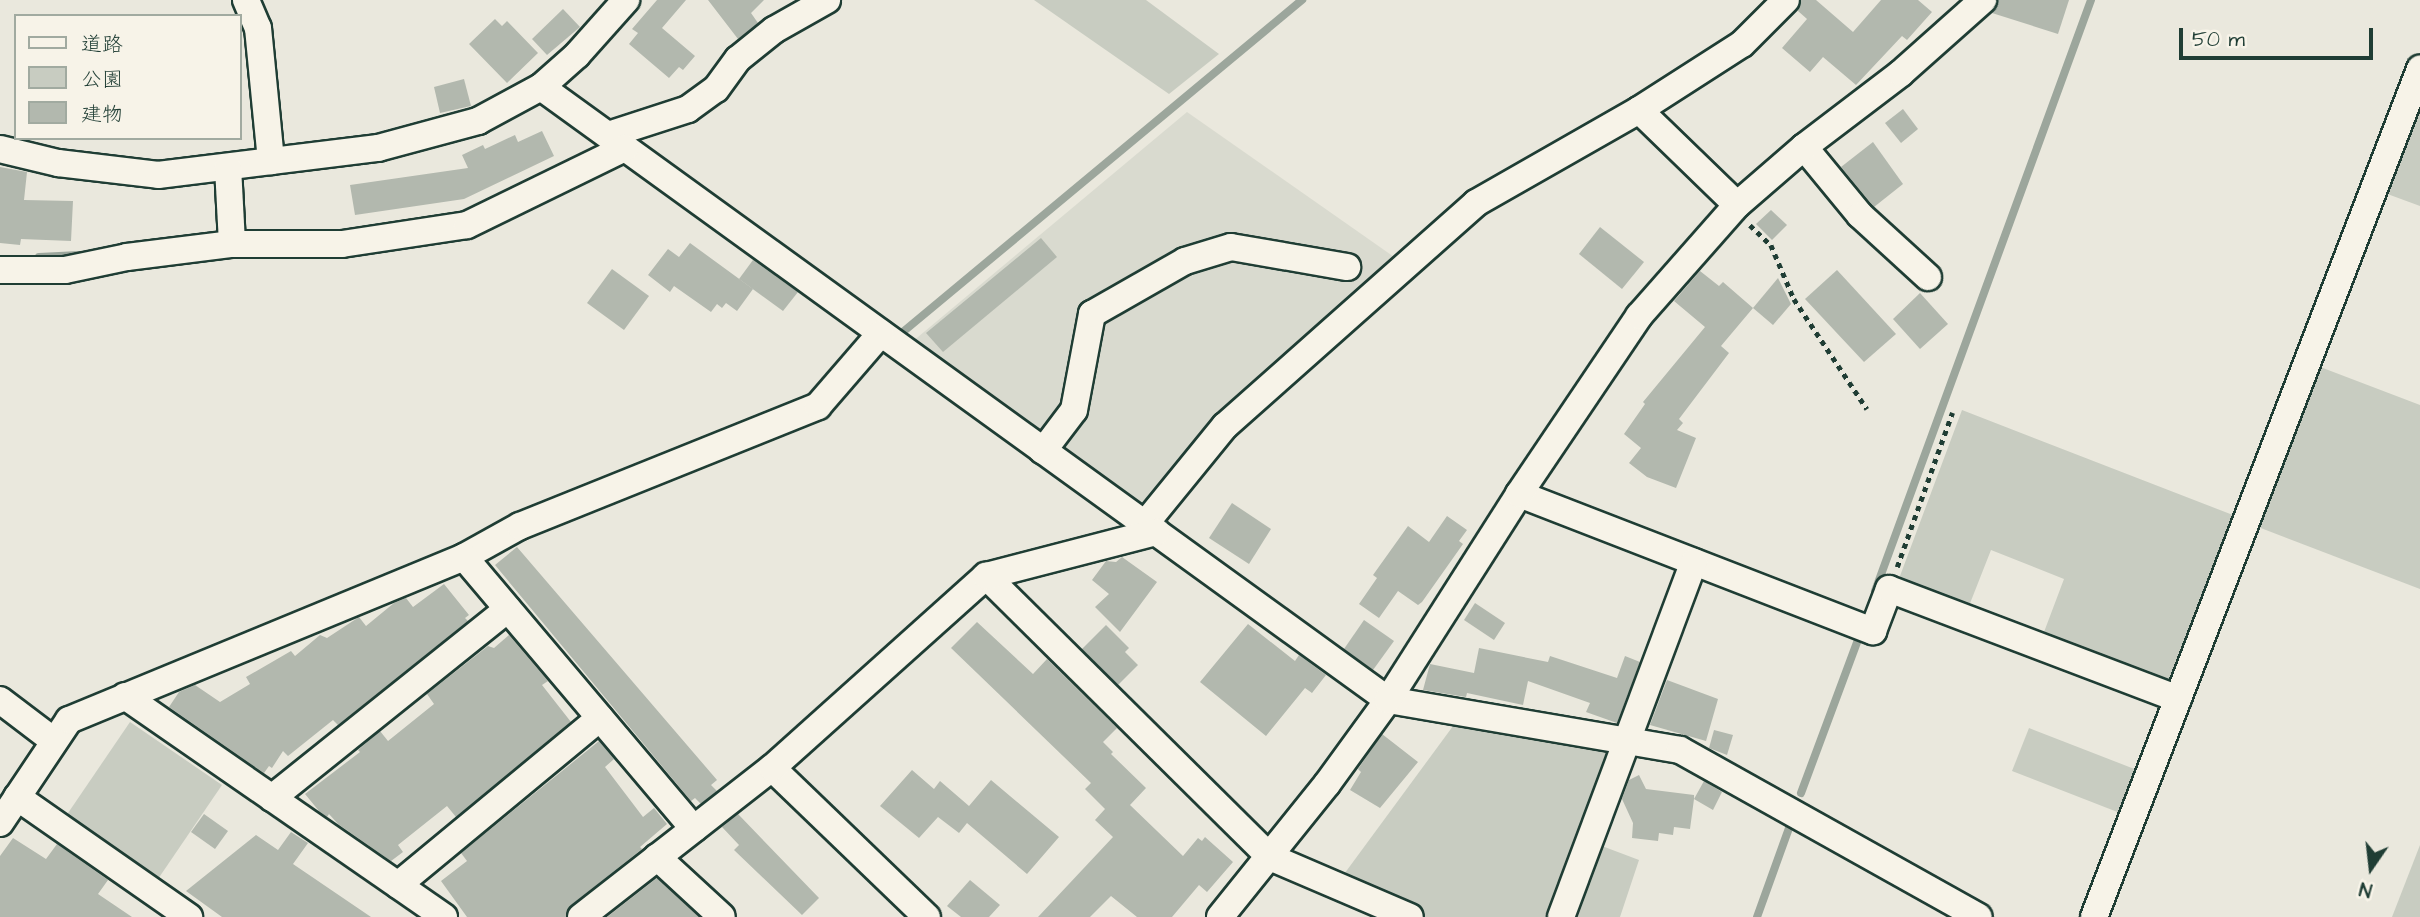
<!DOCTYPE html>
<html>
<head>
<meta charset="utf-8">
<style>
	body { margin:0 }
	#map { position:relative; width:2420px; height:917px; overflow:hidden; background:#eae8dd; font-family:"Architects Daughter","Klee One",sans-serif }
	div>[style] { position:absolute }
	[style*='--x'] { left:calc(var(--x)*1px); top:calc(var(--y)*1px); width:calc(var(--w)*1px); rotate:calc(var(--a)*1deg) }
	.built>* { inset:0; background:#d9dacf }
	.green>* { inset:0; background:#c8ccc1 }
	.stream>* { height:8px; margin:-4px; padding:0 4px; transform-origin:4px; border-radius:4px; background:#9ca69c }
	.building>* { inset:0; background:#b2b8ae }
	.path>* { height:4.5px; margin-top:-2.25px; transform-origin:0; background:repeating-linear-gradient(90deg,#1f3d34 0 5px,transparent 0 10px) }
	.roads { filter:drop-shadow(2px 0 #1f3d34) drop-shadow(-2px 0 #1f3d34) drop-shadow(0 2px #1f3d34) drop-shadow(0 -2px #1f3d34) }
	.minor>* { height:26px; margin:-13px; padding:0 13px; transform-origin:13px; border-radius:13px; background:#f7f3e8 }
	span { translate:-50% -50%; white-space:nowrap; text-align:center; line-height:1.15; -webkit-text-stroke:5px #f7f3e8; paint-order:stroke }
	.legend { position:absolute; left:14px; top:14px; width:228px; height:126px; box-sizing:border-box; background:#f7f3e8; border:2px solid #a1aaa0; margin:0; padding:9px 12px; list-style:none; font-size:21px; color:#1f3d34 }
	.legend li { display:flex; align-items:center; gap:14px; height:35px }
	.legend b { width:35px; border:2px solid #a1aaa0 }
	.north { position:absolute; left:2336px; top:833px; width:70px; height:70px; -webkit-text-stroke:5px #f7f3e8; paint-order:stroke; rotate:194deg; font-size:19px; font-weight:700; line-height:28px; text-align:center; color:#1f3d34 }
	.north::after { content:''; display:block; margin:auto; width:24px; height:32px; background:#1f3d34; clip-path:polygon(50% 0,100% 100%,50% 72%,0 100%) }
	.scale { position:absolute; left:2179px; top:28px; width:194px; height:32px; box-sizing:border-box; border:4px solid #1f3d34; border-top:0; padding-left:9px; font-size:21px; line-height:24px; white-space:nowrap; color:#1f3d34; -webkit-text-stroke:5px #f7f3e8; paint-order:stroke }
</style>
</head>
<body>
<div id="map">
	<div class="built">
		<div style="clip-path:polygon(1187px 112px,1397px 259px,1146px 505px,1136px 505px,912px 342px)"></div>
	</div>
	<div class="green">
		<div style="clip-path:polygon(1034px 0,1146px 0,1219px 54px,1169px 94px)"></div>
		<div style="clip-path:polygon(2420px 95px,2420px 206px,2382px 192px)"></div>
		<div style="clip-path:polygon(2315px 365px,2420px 405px,2420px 589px,2253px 525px)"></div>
		<div style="clip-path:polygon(1962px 410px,2238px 517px,2172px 690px,2041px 640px,2064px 579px,1991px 550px,1967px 611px,1897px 584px)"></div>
		<div style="clip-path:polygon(130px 722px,222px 785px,158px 879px,66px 816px)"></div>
		<div style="clip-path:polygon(1456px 722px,1617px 749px,1556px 917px,1424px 917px,1339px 881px)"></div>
		<div style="clip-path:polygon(2029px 728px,2137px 770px,2120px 813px,2012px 771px)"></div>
		<div style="clip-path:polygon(1594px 843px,1639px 860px,1620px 917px,1567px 917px)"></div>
		<div style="clip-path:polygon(2420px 845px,2420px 917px,2392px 917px)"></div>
	</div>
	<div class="stream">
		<div style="--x:39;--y:257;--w:40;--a:-2.9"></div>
		<div style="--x:904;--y:331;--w:518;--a:-39.75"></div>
		<div style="--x:1875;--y:591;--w:629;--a:-69.92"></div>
		<div style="--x:1801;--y:793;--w:170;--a:-69.6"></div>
		<div style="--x:1757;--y:917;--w:95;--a:-70.2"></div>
	</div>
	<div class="building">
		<div style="clip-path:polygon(657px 0,686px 0,662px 28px,695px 56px,683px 70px,679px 67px,669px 78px,629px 44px,638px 33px,632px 29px)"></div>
		<div style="clip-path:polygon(708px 0,764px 0,751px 13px,758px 23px,738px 39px)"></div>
		<div style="clip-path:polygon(1801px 0,1816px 0,1853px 32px,1881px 0,1918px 0,1932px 12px,1907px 40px,1902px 36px,1856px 85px,1823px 57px,1810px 72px,1782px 48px,1807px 19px,1798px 11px)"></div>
		<div style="clip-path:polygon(1998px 0,2069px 0,2058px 34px,1992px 13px)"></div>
		<div style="clip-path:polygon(563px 9px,580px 27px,547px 55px,532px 39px)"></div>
		<div style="clip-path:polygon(495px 19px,502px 26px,507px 21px,538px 53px,507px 83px,469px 44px)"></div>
		<div style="clip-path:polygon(464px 79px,471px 106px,440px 113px,434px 87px)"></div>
		<div style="clip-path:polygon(1903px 109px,1918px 129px,1901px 143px,1885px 123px)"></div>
		<div style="clip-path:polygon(542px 131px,554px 156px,464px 199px,355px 215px,350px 185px,468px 168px,462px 155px,483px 145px,485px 149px,515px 135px,518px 142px)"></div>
		<div style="clip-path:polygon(1873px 142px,1903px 184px,1874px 207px,1841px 167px)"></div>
		<div style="clip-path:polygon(0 167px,27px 172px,24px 200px,73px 201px,71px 241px,21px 239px,20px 245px,0 243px)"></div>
		<div style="clip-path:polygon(1771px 210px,1787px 225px,1772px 240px,1756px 224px)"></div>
		<div style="clip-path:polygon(1600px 227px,1644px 262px,1622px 289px,1579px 254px)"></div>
		<div style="clip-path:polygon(1041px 238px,1057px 257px,943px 352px,926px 333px)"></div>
		<div style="clip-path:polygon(690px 243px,753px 289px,737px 311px,726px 303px,722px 308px,717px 304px,711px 312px,674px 286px,670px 292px,648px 275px,668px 249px,679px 257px)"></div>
		<div style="clip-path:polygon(753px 260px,798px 292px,783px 311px,739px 279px)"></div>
		<div style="clip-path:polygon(612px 269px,649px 296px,624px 330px,587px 303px)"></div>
		<div style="clip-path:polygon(1837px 270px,1896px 334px,1864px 362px,1805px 299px)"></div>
		<div style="clip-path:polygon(1700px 271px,1719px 286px,1723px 282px,1753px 308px,1721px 346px,1729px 353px,1679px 419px,1683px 423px,1677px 430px,1696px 438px,1676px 488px,1647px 477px,1629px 463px,1641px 448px,1624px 434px,1645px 404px,1643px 402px,1705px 327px,1674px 301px)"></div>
		<div style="clip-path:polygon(1778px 278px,1791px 304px,1773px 325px,1753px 308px)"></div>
		<div style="clip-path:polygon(1920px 293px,1948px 324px,1920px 349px,1893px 319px)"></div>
		<div style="clip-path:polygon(1232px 503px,1271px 529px,1249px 564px,1209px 538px)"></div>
		<div style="clip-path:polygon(1447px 516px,1467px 530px,1459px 541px,1463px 544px,1422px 602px,1418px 605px,1398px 591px,1379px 618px,1359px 604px,1377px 578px,1373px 575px,1408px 526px,1429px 542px)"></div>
		<div style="clip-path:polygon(517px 547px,717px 780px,711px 785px,717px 791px,701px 804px,695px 798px,691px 801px,495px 565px)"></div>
		<div style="clip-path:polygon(1122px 557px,1157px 582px,1120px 632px,1095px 607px,1109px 594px,1092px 580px,1106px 561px,1116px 562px)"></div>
		<div style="clip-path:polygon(444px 584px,469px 615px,465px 618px,468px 621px,338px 725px,333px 720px,288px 756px,283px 751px,272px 768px,269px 766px,264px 773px,169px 707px,179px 692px,195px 685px,220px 702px,250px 684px,246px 677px,291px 651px,295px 656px,320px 635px,327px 638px,359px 617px,366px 626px,394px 603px,406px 598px,413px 607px)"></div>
		<div style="clip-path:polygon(1475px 603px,1505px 623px,1494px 640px,1464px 620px)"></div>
		<div style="clip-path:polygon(1364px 620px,1394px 641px,1373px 670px,1344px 649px)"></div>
		<div style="clip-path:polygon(977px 622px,1033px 674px,1047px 659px,1117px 728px,1103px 742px,1113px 752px,1111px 754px,1146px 788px,1130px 805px,1183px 856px,1198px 838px,1202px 841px,1205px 837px,1233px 862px,1207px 892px,1199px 885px,1172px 917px,1137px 917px,1111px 896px,1090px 917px,1038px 917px,1113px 837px,1095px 820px,1105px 809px,1085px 789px,1091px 783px,951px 648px)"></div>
		<div style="clip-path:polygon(1248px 624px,1295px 661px,1299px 655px,1326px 675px,1312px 693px,1305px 688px,1266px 736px,1200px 682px)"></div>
		<div style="clip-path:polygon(1106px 625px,1129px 648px,1125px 652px,1138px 665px,1118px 685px,1082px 649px)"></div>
		<div style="clip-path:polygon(509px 635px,548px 681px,542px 685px,571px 722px,456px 817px,447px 806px,398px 845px,403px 852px,391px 861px,338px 824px,329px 814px,327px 817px,319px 811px,305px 794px,360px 752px,358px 750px,380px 731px,388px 741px,434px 704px,427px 694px,488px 646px,494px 648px)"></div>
		<div style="clip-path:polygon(1479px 648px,1548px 662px,1550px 656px,1617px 678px,1625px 656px,1640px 662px,1617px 723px,1586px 712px,1590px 703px,1528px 681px,1523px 705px,1467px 693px,1466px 697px,1423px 690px,1430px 664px,1474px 673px)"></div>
		<div style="clip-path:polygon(1667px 680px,1718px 699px,1706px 741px,1650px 725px)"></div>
		<div style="clip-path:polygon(1714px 730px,1733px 735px,1727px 755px,1709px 748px)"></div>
		<div style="clip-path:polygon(1382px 734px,1418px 762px,1380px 808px,1350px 790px,1361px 772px,1358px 769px)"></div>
		<div style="clip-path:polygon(599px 741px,614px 759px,605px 767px,643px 817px,654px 808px,667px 824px,640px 847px,642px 849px,571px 905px,566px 917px,467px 917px,441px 881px,467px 861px,461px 853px)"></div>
		<div style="clip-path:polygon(912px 770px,934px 789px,940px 781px,969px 806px,991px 780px,1059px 837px,1027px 874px,967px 823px,959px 833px,938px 817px,919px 838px,880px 806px)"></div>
		<div style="clip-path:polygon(1639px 775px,1646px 789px,1694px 795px,1694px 799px,1704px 781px,1722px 792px,1713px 810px,1694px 799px,1690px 829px,1674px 827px,1673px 835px,1659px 833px,1658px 841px,1632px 838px,1633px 823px,1622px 799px,1629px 780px)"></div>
		<div style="clip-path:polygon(204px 814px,228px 831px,215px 849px,191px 832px)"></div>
		<div style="clip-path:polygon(738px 814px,819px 898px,802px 915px,734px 850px,739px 845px,722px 827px)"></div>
		<div style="clip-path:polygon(291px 832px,308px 843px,293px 864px,371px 917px,222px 917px,186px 891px,256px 835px,278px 850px)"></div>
		<div style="clip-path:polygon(13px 838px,46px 859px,57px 844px,108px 880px,98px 894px,132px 917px,0 917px,0 856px)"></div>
		<div style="clip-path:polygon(657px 878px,699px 917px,607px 917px)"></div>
		<div style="clip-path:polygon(970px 880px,1000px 905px,989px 917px,961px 917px,947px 906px)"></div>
	</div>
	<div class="path">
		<div style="--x:1750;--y:225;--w:29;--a:44"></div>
		<div style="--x:1771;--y:245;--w:59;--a:66.9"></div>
		<div style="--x:1794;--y:299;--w:132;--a:56.4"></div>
		<div style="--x:1897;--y:567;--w:164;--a:-70.3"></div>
	</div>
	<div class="roads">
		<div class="minor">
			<div style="--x:246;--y:0;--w:30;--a:67"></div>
			<div style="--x:258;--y:28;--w:134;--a:84.4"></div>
			<div style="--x:541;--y:87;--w:1046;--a:35.89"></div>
			<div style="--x:1388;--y:700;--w:296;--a:9.7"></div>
			<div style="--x:1680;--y:750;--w:342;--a:29.2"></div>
			<div style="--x:1639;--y:110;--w:136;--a:44.1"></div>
			<div style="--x:608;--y:135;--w:84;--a:-18"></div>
			<div style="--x:688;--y:109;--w:34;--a:-36"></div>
			<div style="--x:716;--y:89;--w:37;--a:-54"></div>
			<div style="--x:738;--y:59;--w:46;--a:-38.9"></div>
			<div style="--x:774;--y:30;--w:61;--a:-29.5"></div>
			<div style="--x:1804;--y:147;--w:88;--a:50.5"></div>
			<div style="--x:1860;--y:215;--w:92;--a:42.4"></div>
			<div style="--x:0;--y:149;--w:60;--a:13.6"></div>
			<div style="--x:58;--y:163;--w:101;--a:6.8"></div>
			<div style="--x:158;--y:175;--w:222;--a:-7"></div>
			<div style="--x:378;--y:148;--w:104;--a:-15.1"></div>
			<div style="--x:478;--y:121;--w:72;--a:-28.4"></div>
			<div style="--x:541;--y:87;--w:48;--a:-41.6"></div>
			<div style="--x:577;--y:55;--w:74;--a:-48.3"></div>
			<div style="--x:228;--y:167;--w:77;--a:87"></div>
			<div style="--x:0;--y:270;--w:65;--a:0"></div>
			<div style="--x:65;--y:270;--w:63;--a:-11.8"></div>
			<div style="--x:127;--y:257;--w:106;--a:-7.1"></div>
			<div style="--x:232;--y:244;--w:110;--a:0"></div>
			<div style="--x:342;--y:244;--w:126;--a:-8.6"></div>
			<div style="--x:467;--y:225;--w:176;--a:-26"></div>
			<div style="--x:1043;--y:451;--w:51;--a:-52.9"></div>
			<div style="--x:1074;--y:410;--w:98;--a:-79.4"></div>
			<div style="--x:1092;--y:314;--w:107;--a:-29.7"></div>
			<div style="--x:1185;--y:261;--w:48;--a:-16.9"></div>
			<div style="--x:1231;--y:247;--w:118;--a:9.8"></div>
			<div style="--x:1519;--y:494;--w:380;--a:21.2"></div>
			<div style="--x:1873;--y:631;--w:45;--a:-69.1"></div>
			<div style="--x:1889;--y:589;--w:309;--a:20.8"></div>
			<div style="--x:1145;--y:524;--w:127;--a:-50.8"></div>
			<div style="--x:1225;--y:426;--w:336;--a:-41.6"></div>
			<div style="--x:1476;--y:203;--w:188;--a:-29.7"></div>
			<div style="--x:1639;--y:110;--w:122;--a:-32.7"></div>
			<div style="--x:1742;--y:44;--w:62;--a:-45"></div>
			<div style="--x:464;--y:557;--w:64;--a:-29"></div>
			<div style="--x:520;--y:526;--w:321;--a:-21.9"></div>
			<div style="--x:818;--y:406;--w:96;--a:-49.2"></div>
			<div style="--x:986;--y:576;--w:400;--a:44.7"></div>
			<div style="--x:1270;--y:857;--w:152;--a:23.2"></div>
			<div style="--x:125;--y:696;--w:388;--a:34.7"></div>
			<div style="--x:0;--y:700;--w:68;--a:37.2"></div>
			<div style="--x:772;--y:768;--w:215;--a:43.9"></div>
			<div style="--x:17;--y:797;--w:210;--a:34.9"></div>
			<div style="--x:272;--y:798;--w:302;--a:-38.7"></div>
			<div style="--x:0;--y:823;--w:124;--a:-56.2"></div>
			<div style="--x:69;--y:720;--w:427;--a:-22.4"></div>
			<div style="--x:464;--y:557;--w:356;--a:49.8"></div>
			<div style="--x:657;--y:857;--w:88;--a:42.7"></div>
			<div style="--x:398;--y:885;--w:262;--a:-39.6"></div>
			<div style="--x:581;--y:917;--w:242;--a:-38"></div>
			<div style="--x:772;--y:768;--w:288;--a:-41.9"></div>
			<div style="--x:986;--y:576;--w:176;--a:-14.5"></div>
			<div style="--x:1220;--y:917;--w:171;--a:-51.2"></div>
			<div style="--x:1327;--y:784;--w:104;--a:-54"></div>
			<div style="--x:1388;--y:700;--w:244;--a:-57.5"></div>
			<div style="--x:1519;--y:494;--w:215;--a:-56"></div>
			<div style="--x:1639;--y:316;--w:148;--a:-48.6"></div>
			<div style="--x:1737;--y:205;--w:89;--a:-40.9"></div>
			<div style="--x:1804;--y:147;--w:122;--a:-37.3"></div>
			<div style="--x:1901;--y:73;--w:110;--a:-41.7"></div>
			<div style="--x:1561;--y:917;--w:379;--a:-69.5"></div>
			<div style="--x:2094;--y:917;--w:909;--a:-68.97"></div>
		</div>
	</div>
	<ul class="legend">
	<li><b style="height:9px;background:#f7f3e8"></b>道路</li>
	<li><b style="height:19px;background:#c8ccc1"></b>公園</li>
	<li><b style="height:19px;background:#b2b8ae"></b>建物</li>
	</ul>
	<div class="north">N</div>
	<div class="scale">50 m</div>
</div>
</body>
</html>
